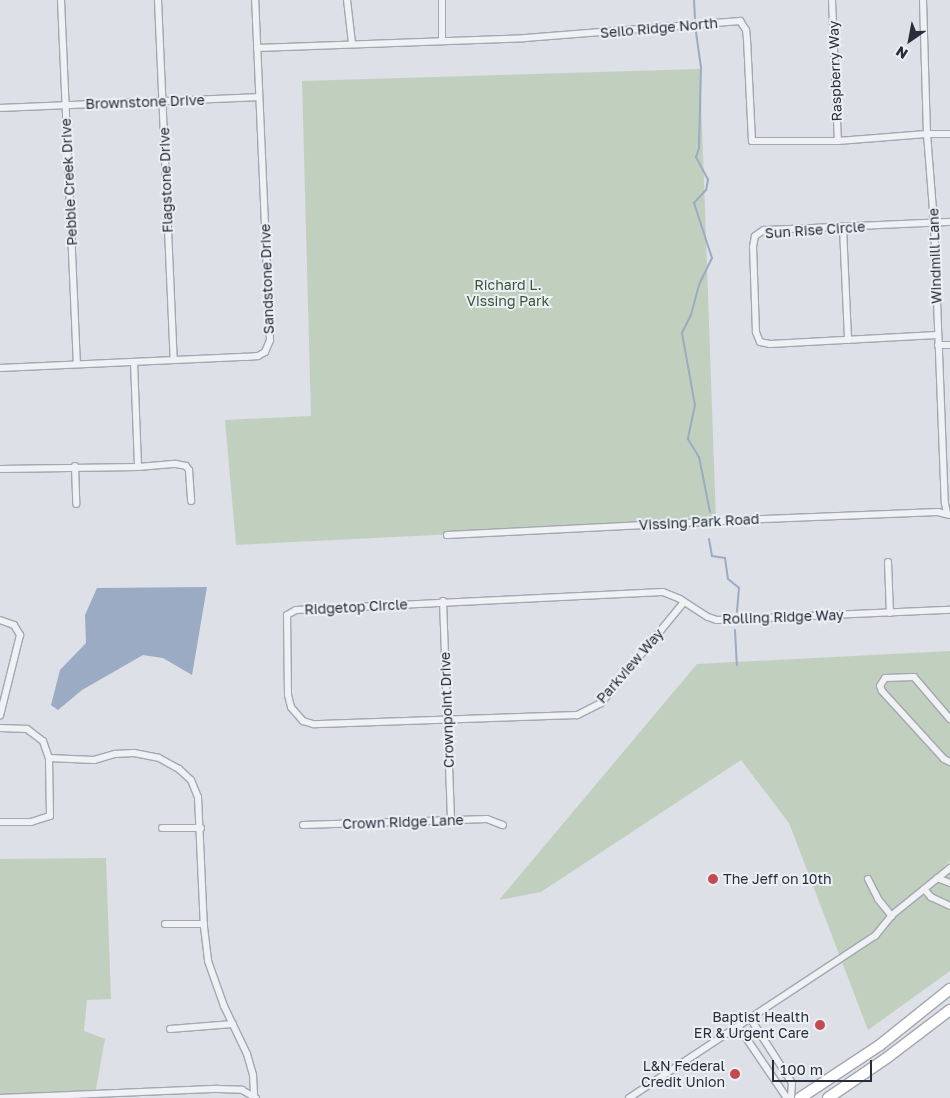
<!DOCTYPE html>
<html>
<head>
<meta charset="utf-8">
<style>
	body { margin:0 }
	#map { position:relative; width:950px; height:1098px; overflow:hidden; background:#dde0e6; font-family:"Golos Text",sans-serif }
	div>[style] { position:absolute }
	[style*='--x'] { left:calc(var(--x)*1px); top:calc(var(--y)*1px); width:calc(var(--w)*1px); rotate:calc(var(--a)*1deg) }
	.green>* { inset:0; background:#c1cfbf }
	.water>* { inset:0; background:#9aabc3 }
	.stream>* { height:2px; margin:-1px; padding:0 1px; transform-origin:1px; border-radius:1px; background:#9aabc3 }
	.roads { filter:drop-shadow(1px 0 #a3a7af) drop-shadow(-1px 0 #a3a7af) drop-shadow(0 1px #a3a7af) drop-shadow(0 -1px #a3a7af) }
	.street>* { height:6px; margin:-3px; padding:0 3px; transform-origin:3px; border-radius:3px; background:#eff1f4 }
	.primary>* { height:10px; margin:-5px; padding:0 5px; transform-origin:5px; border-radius:5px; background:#fff }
	.dots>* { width:14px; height:14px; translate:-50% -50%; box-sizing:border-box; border:2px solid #eceff4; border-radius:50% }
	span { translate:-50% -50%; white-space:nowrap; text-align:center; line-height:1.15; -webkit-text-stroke:4px #eceff4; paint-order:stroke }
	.street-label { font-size:14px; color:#282d3b }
	.park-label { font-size:14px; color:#395536 }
	.poi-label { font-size:14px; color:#282d3b }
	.left { translate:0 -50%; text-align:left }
	.right { translate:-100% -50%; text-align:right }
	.north { position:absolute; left:885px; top:15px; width:50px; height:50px; -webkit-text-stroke:4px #eceff4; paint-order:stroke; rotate:213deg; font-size:14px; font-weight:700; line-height:20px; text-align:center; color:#282d3b }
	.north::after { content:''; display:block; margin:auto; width:18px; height:22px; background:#282d3b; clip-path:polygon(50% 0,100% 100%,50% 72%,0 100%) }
	.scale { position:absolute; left:772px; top:1060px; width:100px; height:22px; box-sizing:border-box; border:2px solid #282d3b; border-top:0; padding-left:6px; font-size:15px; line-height:18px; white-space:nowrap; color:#282d3b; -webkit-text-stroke:4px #eceff4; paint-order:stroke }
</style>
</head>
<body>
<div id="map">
	<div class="green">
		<div style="clip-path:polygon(700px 69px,716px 521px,236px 545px,225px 420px,311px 416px,302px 81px)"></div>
		<div style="clip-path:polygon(950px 651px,950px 861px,944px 867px,950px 875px,950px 971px,868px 1030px,789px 823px,741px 760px,541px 892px,499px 900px,697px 664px)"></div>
		<div style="clip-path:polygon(106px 858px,111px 999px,87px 1000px,84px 1031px,105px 1039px,95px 1094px,0 1098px,0 859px)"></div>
	</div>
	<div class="water">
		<div style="clip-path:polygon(207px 587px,192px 675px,163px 658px,143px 655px,82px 690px,58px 710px,51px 705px,60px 670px,86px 643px,85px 615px,97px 588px)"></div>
	</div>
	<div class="stream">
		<div style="--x:694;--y:0;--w:18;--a:87"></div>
		<div style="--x:696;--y:32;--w:34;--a:82"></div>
		<div style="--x:701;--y:66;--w:82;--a:91.4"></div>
		<div style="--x:699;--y:148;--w:9;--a:108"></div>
		<div style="--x:696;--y:157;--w:26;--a:62"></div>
		<div style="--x:708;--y:180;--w:10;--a:101"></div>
		<div style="--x:706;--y:190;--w:18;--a:133"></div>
		<div style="--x:694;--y:203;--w:58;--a:71.9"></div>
		<div style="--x:712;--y:258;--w:30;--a:116"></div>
		<div style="--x:699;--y:285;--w:31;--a:105"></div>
		<div style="--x:691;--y:315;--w:20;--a:117"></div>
		<div style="--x:682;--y:333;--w:73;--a:79.8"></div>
		<div style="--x:695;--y:405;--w:35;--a:102"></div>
		<div style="--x:688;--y:439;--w:21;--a:59"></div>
		<div style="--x:699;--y:457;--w:56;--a:78.7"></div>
		<div style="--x:709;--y:539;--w:17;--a:80"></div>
		<div style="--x:712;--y:556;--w:13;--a:9"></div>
		<div style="--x:725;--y:558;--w:21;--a:82"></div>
		<div style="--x:728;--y:579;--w:14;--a:39"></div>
		<div style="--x:739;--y:588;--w:24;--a:95"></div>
		<div style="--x:735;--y:630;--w:35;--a:87"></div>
	</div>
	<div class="roads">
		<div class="street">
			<div style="--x:61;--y:0;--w:364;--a:87.5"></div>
			<div style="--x:158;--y:0;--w:360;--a:87.5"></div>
			<div style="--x:347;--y:0;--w:43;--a:83.4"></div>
			<div style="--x:442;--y:0;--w:40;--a:90"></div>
			<div style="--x:832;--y:0;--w:141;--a:87.6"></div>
			<div style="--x:923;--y:0;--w:134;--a:88.3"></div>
			<div style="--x:927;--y:134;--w:88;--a:85.5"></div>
			<div style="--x:934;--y:222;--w:281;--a:87.8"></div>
			<div style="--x:945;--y:503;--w:10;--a:79"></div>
			<div style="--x:257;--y:48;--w:268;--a:-2.1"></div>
			<div style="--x:525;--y:38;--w:216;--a:-4.5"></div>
			<div style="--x:740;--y:21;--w:11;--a:56"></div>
			<div style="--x:746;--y:30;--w:9;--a:84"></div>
			<div style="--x:747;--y:39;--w:102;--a:87.2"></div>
			<div style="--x:752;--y:141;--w:86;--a:0"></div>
			<div style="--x:838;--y:141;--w:89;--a:-4.5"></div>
			<div style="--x:927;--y:134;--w:23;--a:0"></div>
			<div style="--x:0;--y:108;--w:259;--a:-2.4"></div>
			<div style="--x:843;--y:228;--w:112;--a:87.4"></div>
			<div style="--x:937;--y:335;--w:167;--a:176.9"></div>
			<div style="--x:770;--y:344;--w:10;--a:-169"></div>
			<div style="--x:760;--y:342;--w:11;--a:-112"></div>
			<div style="--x:756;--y:332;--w:85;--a:-92"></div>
			<div style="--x:753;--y:247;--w:11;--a:-80"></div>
			<div style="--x:755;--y:236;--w:11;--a:-34"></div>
			<div style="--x:764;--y:230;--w:186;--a:-2.5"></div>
			<div style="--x:938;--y:345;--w:12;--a:0"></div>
			<div style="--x:134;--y:362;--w:105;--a:87.8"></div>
			<div style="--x:0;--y:368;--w:246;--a:-2.6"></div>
			<div style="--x:246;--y:357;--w:12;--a:-5"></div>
			<div style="--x:258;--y:356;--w:8;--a:-30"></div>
			<div style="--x:265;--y:352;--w:13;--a:-67"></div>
			<div style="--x:270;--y:340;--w:340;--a:-92.5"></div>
			<div style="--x:75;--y:466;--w:38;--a:88"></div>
			<div style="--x:0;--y:469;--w:138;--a:-0.8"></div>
			<div style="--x:138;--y:467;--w:38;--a:-5"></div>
			<div style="--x:176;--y:464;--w:10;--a:11"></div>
			<div style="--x:186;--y:466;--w:5;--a:53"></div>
			<div style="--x:189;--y:470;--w:31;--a:86"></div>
			<div style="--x:447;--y:535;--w:317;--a:-2.9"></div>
			<div style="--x:764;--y:519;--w:174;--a:-2.3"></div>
			<div style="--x:938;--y:512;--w:11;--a:15"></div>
			<div style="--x:888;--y:562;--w:51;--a:87.8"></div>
			<div style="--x:443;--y:601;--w:218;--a:87.9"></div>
			<div style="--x:684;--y:602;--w:131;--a:129.4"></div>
			<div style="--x:601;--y:703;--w:27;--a:153"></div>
			<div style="--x:577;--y:715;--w:264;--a:178"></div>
			<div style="--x:313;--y:724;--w:10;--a:-163"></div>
			<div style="--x:303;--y:721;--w:18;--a:-131"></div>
			<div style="--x:291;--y:707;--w:12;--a:-104"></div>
			<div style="--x:288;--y:695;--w:80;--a:-90.7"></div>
			<div style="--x:287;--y:615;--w:10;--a:-29"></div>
			<div style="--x:296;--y:610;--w:367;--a:-2.8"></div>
			<div style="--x:663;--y:592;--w:18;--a:22"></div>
			<div style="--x:680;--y:599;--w:33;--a:33"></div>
			<div style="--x:708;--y:617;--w:9;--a:18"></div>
			<div style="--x:717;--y:620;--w:233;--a:-2.5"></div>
			<div style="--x:0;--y:620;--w:15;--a:20"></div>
			<div style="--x:14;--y:625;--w:12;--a:59"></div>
			<div style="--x:20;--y:635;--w:83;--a:103.9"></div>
			<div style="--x:950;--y:719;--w:55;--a:-130.6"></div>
			<div style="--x:914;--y:677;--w:29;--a:178"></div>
			<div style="--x:885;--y:678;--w:9;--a:122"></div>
			<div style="--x:880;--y:686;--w:5;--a:68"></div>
			<div style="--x:882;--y:691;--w:92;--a:47.6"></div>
			<div style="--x:944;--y:759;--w:7;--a:27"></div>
			<div style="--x:0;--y:728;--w:27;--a:2"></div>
			<div style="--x:27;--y:729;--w:20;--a:37"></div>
			<div style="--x:43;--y:741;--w:18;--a:71"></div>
			<div style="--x:0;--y:822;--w:31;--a:0"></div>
			<div style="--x:31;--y:822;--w:20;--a:-18"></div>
			<div style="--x:50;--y:816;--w:58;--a:-91"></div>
			<div style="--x:49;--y:758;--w:45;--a:2.5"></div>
			<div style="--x:94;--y:760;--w:22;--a:-16"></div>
			<div style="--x:115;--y:754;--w:19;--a:-3"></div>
			<div style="--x:134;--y:753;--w:25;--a:11"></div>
			<div style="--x:159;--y:758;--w:23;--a:29"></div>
			<div style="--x:179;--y:769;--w:16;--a:43"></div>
			<div style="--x:191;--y:780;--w:18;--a:68"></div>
			<div style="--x:198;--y:797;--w:130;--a:87.4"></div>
			<div style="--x:204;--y:927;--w:34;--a:83"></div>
			<div style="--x:208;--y:961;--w:48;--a:70.4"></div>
			<div style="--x:224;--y:1006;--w:53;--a:64.4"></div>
			<div style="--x:247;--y:1054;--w:22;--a:74"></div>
			<div style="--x:253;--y:1075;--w:20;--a:87"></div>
			<div style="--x:303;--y:825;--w:184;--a:-1.9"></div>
			<div style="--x:487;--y:819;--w:17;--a:21"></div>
			<div style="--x:162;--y:828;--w:39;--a:0"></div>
			<div style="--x:937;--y:878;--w:14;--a:21"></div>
			<div style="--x:868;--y:879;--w:22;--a:63"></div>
			<div style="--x:878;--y:899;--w:22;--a:51"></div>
			<div style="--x:924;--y:889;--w:11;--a:49"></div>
			<div style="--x:931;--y:897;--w:21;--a:25"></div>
			<div style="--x:165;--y:924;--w:39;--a:0"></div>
			<div style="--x:750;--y:1018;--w:77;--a:57.1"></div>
			<div style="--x:792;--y:1083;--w:15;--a:94"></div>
			<div style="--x:738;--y:1026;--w:87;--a:55.8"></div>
			<div style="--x:170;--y:1029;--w:63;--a:-4.5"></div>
			<div style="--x:0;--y:1098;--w:218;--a:-2.4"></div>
			<div style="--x:218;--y:1089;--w:24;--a:2"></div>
			<div style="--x:242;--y:1090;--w:16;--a:30"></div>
			<div style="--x:629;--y:1098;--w:295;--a:-33.4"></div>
			<div style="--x:875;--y:936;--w:27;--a:-51"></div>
			<div style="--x:892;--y:915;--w:75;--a:-39"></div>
		</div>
		<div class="primary">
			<div style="--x:800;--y:1098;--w:96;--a:-33.5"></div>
			<div style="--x:880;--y:1045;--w:90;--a:-38.7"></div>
			<div style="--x:828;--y:1098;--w:73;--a:-34.3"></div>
			<div style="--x:888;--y:1057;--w:78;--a:-37.2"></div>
		</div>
	</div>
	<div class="dots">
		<div style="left:713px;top:879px;background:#c34a51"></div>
		<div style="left:820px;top:1025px;background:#c34a51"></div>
		<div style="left:735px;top:1074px;background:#c34a51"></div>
	</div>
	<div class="street-label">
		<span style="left:659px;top:28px;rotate:-5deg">Seilo Ridge North</span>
		<span style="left:835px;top:71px;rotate:-92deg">Raspberry Way</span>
		<span style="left:145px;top:102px;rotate:-2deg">Brownstone Drive</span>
		<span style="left:166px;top:180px;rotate:-92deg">Flagstone Drive</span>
		<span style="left:69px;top:182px;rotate:-93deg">Pebble Creek Drive</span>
		<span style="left:815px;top:230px;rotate:-4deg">Sun Rise Circle</span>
		<span style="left:935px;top:256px;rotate:-92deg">Windmill Lane</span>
		<span style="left:267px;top:279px;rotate:-92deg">Sandstone Drive</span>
		<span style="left:699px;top:522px;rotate:-3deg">Vissing Park Road</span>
		<span style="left:356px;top:607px;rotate:-3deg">Ridgetop Circle</span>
		<span style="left:783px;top:617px;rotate:-2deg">Rolling Ridge Way</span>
		<span style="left:630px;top:666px;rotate:-49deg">Parkview Way</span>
		<span style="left:447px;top:710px;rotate:-92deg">Crownpoint Drive</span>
		<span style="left:403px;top:822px;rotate:-2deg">Crown Ridge Lane</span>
	</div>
	<div class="park-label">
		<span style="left:508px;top:293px">Richard L.<br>Vissing Park</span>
	</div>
	<div class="poi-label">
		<span class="left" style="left:723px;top:879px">The Jeff on 10th</span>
		<span class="right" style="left:809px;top:1025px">Baptist Health<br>ER &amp; Urgent Care</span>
		<span class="right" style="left:725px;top:1074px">L&amp;N Federal<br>Credit Union</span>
	</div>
	<div class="north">N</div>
	<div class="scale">100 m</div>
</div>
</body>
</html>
